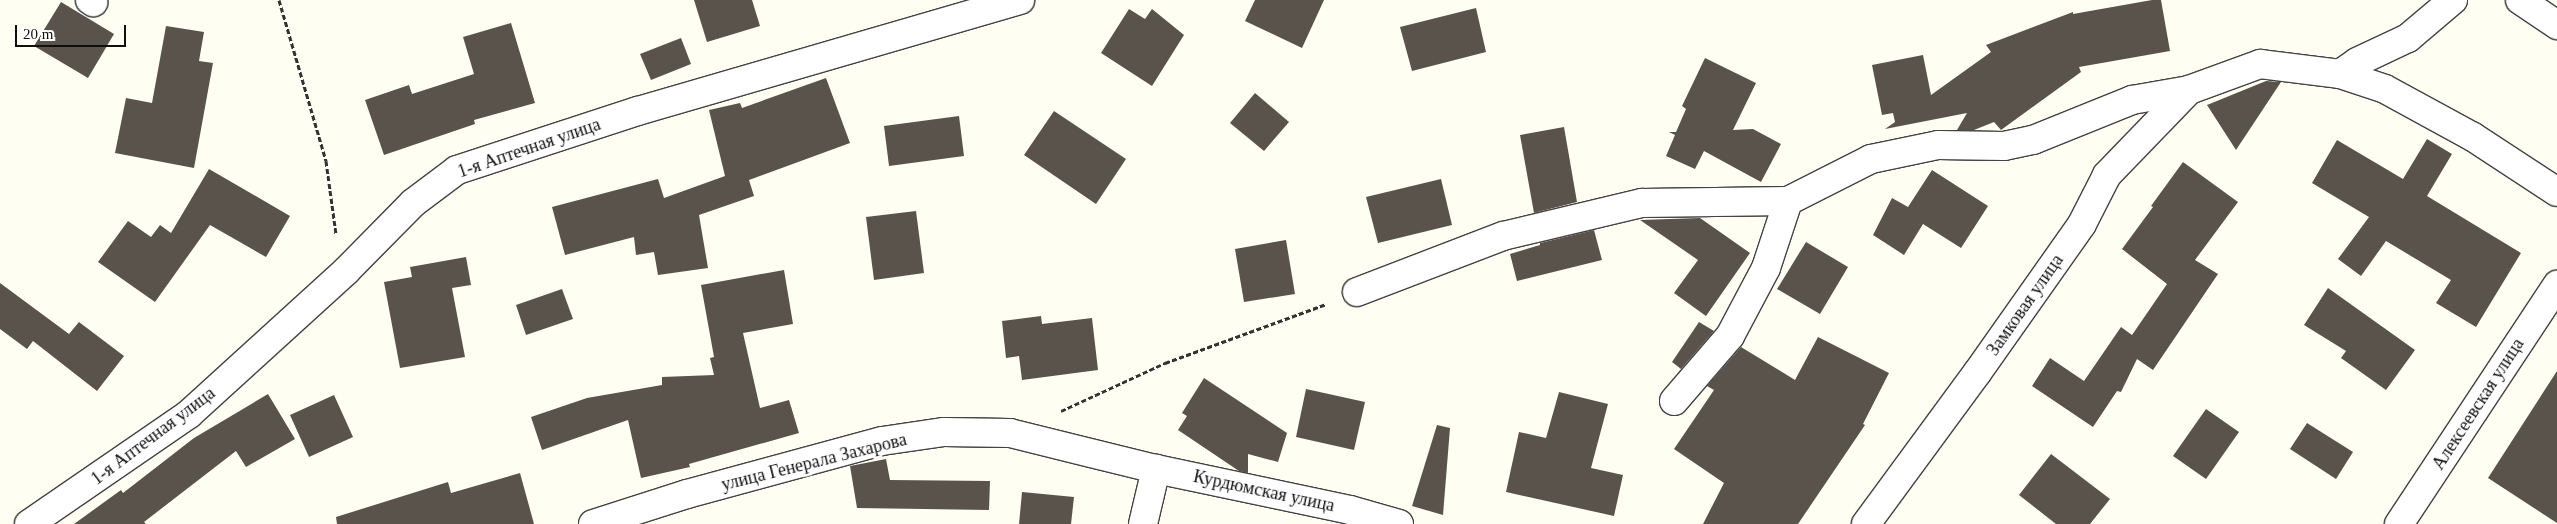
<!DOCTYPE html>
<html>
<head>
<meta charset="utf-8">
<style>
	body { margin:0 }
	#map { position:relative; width:2557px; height:524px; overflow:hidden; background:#fffef3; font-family:Georgia,serif }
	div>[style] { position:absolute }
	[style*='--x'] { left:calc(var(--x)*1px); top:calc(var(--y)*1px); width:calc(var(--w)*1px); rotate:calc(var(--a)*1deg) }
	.building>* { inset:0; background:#5a534c }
	.path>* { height:3px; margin-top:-1.5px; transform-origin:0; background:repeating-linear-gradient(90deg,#323232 0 5px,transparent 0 7.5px) }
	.roads { filter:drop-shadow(1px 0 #434343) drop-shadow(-1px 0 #434343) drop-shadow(0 1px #434343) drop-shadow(0 -1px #434343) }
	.minor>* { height:28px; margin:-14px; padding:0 14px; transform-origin:14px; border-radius:14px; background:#fff }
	span { translate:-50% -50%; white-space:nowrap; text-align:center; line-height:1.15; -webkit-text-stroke:5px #fff; paint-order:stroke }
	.street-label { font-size:18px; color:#101010 }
	.scale { position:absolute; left:15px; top:25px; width:111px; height:22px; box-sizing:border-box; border:2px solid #101010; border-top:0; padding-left:6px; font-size:15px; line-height:18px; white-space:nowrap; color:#101010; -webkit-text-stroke:4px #fff; paint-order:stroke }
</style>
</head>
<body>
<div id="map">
	<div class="building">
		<div style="clip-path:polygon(694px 0,752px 0,760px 26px,707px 42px)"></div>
		<div style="clip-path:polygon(1255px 0,1324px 0,1302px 48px,1245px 21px)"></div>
		<div style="clip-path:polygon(2152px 0,2161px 0,2170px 51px,2079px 67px,2081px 72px,2001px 130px,1994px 122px,1974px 130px,1957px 130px,1967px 113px,1885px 129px,1895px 122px,1893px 113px,1882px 115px,1872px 65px,1923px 55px,1931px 95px,1991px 52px,1986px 45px,2073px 12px,2073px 14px)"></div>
		<div style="clip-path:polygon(61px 2px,114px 34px,88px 78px,34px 46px)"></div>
		<div style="clip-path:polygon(1476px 8px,1486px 52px,1412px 71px,1400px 27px)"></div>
		<div style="clip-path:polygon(1129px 9px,1145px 19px,1152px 9px,1184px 35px,1152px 86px,1101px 53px)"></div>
		<div style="clip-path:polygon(511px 23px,535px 103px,474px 120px,475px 124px,384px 155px,365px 100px,409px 85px,412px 94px,474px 74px,463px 37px)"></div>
		<div style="clip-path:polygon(166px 26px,204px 32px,199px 61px,213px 63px,194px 168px,115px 153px,126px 98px,152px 103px)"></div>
		<div style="clip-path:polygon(681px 38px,691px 64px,651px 80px,640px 54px)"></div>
		<div style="clip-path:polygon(1705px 58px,1756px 83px,1733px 130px,1753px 129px,1781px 144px,1761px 182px,1704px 151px,1695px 169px,1666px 156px,1675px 135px,1669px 132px,1676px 132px,1686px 109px,1682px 106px)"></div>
		<div style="clip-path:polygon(826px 78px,850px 143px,749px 180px,754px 196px,699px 215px,708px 268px,658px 275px,654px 252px,636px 255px,634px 237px,565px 255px,552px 207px,658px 179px,664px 198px,725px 176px,709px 110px,740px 103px,742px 108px)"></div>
		<div style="clip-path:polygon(2266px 81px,2281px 82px,2236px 150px,2207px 105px)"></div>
		<div style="clip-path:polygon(1255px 93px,1289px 122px,1264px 151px,1230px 123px)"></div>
		<div style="clip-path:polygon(1054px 111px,1126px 159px,1096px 204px,1024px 155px)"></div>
		<div style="clip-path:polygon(959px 116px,964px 156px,889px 166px,884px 126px)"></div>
		<div style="clip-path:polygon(1564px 127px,1577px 202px,1534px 213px,1520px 135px)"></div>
		<div style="clip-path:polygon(2427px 139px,2452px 154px,2427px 196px,2521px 253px,2476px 327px,2436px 303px,2451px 280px,2386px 241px,2361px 276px,2338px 259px,2369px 217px,2312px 183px,2337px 140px,2403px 179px)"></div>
		<div style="clip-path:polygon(2183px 162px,2238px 202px,2195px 260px,2218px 274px,2153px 370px,2137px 359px,2121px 392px,2117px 391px,2093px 427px,2032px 386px,2050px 358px,2084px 381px,2121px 327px,2132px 335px,2167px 284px,2122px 249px,2153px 207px,2151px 206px)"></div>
		<div style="clip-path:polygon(209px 169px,290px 216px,266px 257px,210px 225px,155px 302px,98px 262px,128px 221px,151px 237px,160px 225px,171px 233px)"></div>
		<div style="clip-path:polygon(1932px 170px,1988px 206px,1961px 248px,1923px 224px,1904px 255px,1873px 235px,1892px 198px,1908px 207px)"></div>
		<div style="clip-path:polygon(1441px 179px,1452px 225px,1378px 243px,1366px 197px)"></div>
		<div style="clip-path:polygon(916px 211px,924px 273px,874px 280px,866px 217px)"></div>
		<div style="clip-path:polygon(1700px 218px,1750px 253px,1706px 316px,1674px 293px,1698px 260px,1640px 220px)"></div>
		<div style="clip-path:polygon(1594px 230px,1602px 260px,1517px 281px,1510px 254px,1540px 245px,1540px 243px)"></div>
		<div style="clip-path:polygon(1286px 240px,1295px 294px,1244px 302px,1235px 249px)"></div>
		<div style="clip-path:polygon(1806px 242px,1848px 267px,1820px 314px,1777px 289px)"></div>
		<div style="clip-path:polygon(466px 257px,471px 285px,452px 288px,465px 357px,400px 368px,384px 282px,412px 277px,410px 267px)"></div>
		<div style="clip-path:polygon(784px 270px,793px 324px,743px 333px,760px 408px,789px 400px,799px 433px,689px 464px,690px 467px,641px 478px,628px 420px,542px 450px,531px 417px,587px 398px,662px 385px,662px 377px,714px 375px,710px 358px,714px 357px,701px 285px)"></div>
		<div style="clip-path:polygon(0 283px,69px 334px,79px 322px,124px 356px,97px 391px,33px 341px,27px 349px,0 329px)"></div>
		<div style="clip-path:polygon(2328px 288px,2415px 350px,2386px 390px,2341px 358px,2346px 351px,2304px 325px)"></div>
		<div style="clip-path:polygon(562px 289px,573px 319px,526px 335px,516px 305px)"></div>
		<div style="clip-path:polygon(1041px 316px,1042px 324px,1092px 318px,1098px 370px,1022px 380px,1019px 356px,1006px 358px,1002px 321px)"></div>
		<div style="clip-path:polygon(1699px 322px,1714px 331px,1681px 369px,1672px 362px)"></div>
		<div style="clip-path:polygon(1818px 337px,1889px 373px,1863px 424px,1865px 425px,1798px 524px,1703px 524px,1724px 483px,1674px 449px,1714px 390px,1707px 386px,1741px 347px,1795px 380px)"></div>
		<div style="clip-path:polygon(2557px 371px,2557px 523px,2488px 478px)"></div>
		<div style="clip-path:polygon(1204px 378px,1287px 433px,1278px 462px,1248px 454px,1248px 473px,1239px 471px,1178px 430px,1187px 416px,1182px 413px)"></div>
		<div style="clip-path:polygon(1306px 389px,1365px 402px,1354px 450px,1296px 437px)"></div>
		<div style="clip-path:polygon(1559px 392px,1608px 404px,1591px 468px,1623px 475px,1614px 516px,1506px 492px,1519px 432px,1546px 438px)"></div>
		<div style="clip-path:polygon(268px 394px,295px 439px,246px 467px,236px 451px,144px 522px,146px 524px,74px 524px,121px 490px,123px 493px,194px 438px)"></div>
		<div style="clip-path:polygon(334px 395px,353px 437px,309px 457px,290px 415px)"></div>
		<div style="clip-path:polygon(2206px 409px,2239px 432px,2206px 479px,2173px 456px)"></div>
		<div style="clip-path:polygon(2307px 423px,2353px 452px,2336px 479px,2290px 449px)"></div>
		<div style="clip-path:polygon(1437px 425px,1450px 428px,1443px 515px,1412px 506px)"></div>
		<div style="clip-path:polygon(2051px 454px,2110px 499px,2090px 524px,2056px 524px,2019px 495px)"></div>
		<div style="clip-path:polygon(886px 459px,890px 480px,990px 481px,989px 510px,857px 508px,850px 466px)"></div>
		<div style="clip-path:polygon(520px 473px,534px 524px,337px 524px,336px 517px,448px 482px,451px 493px)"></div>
		<div style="clip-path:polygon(1022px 492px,1074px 497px,1071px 524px,1019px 524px)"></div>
	</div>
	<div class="path">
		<div style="--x:279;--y:0;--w:168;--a:73.7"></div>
		<div style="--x:326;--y:161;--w:74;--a:82.2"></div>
		<div style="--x:1061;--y:411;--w:115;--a:-24.8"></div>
		<div style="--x:1165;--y:363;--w:171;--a:-20.1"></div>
	</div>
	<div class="roads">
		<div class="minor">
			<div style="--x:90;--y:0;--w:4;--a:34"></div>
			<div style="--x:2520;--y:0;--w:45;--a:34"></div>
			<div style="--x:2340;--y:74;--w:21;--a:-35"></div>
			<div style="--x:2357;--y:62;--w:56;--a:-25.2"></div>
			<div style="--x:2408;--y:38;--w:59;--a:-40.2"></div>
			<div style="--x:1357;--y:292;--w:156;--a:-21"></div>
			<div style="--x:1503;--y:236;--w:143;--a:-13.4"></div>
			<div style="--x:1642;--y:203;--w:146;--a:-0.8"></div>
			<div style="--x:1788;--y:201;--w:93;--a:-26.8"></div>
			<div style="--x:1871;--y:159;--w:68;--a:-11.8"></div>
			<div style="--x:1938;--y:145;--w:66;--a:0.9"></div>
			<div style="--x:2004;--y:146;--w:30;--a:-12"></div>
			<div style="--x:2033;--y:140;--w:107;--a:-22"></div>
			<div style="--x:2132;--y:100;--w:58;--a:-10"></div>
			<div style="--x:2189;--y:90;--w:76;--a:-20.1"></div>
			<div style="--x:2260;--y:64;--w:81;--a:7.1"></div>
			<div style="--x:2340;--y:74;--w:47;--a:18.4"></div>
			<div style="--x:2385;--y:89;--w:100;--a:28.6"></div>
			<div style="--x:2473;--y:137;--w:100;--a:33.2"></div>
			<div style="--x:1674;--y:401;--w:86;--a:-49.3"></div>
			<div style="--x:1730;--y:336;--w:77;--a:-62.1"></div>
			<div style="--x:1766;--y:268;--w:71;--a:-71.8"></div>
			<div style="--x:29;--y:524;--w:194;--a:-34.5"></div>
			<div style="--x:189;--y:414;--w:212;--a:-42.3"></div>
			<div style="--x:346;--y:271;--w:95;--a:-45.4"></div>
			<div style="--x:413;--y:203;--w:55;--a:-36.9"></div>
			<div style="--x:457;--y:170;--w:190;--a:-18.1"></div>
			<div style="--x:638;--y:111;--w:398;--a:-16.2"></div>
			<div style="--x:593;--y:524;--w:99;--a:-17.7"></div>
			<div style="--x:687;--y:494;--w:202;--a:-15.2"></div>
			<div style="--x:882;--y:441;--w:63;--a:-8.3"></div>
			<div style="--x:944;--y:432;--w:66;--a:0.9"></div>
			<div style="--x:1010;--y:433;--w:150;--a:13.9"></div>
			<div style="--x:1156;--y:469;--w:198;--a:11.9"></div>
			<div style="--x:1350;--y:510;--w:51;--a:15.9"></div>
			<div style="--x:1143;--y:524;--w:57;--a:-76.7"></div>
			<div style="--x:1866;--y:524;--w:187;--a:-53.7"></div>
			<div style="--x:1977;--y:373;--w:182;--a:-54.8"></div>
			<div style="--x:2082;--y:224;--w:55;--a:-63"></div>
			<div style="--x:2107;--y:175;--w:118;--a:-46"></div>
			<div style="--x:2399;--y:524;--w:287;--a:-56.5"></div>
		</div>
	</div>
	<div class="street-label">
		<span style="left:529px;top:148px;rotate:-19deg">1-я Аптечная улица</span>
		<span style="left:2025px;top:305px;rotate:-55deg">Замковая улица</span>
		<span style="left:2478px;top:404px;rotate:-57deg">Алексеевская улица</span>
		<span style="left:153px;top:436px;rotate:-37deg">1-я Аптечная улица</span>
		<span style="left:814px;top:462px;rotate:-14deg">улица Генерала Захарова</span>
		<span style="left:1264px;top:491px;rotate:12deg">Курдюмская улица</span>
	</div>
	<div class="scale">20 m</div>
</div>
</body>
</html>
